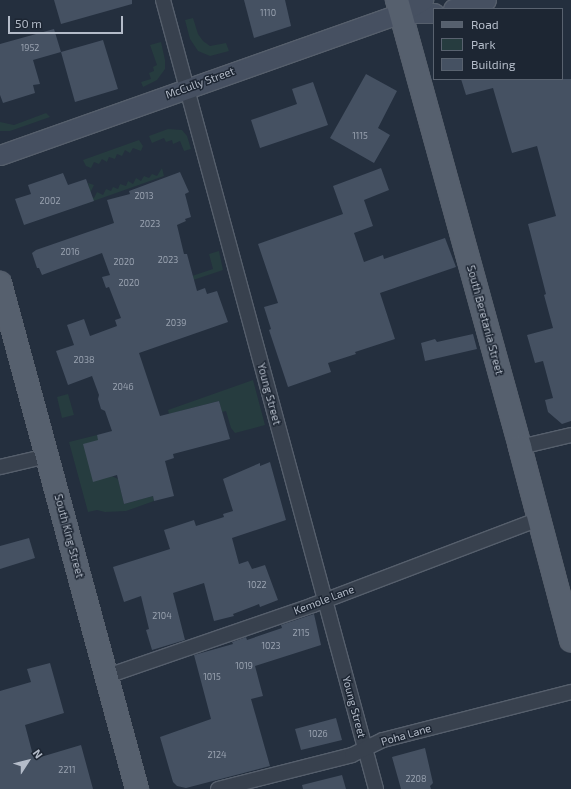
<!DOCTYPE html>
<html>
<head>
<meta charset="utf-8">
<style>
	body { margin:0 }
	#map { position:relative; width:571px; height:789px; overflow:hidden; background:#242f3e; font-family:"Exo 2",sans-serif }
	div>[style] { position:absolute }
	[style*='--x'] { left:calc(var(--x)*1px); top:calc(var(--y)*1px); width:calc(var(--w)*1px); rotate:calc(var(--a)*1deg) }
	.green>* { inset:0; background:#263c3f }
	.building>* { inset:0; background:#455162 }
	.roads { filter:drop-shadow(1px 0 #565f6c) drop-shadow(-1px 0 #565f6c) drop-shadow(0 1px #565f6c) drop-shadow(0 -1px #565f6c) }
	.street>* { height:14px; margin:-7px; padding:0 7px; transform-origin:7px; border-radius:7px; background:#38414e }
	.secondary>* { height:19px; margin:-9.5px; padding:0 9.5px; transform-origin:9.5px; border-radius:9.5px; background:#465061 }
	.primary>* { height:22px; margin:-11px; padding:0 11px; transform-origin:11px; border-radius:11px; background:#56606e }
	span { translate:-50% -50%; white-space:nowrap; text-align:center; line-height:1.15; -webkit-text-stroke:3px #1d2633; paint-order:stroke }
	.number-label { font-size:9px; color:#98a1af }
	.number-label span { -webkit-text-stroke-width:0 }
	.street-label { font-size:11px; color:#b4bcc9 }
	.legend { position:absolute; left:433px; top:8px; width:130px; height:72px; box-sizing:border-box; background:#1d2633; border:1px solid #59626f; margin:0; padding:5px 7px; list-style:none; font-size:12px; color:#b4bcc9 }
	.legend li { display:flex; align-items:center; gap:8px; height:20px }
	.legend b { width:20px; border:1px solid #59626f }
	.north { position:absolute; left:8px; top:741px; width:40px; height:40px; -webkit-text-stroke:3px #1d2633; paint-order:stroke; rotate:54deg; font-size:11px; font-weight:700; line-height:16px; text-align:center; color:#b4bcc9 }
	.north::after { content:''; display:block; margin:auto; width:14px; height:18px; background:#b4bcc9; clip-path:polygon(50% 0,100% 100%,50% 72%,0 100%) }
	.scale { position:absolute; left:8px; top:16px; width:115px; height:18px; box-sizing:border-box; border:2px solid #b4bcc9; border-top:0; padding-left:5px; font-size:12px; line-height:14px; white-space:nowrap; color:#b4bcc9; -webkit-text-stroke:3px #1d2633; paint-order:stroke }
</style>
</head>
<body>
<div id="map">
	<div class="green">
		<div style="clip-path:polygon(193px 18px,198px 34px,203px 41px,210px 46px,226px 43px,229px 51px,210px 56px,198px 51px,190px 39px,185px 20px)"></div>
		<div style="clip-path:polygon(161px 42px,165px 60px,165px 69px,157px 80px,143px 87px,141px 82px,151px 79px,149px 73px,154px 71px,153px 67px,157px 65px,150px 45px)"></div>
		<div style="clip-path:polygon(46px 113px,50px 117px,10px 131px,0 131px,0 122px,14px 125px)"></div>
		<div style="clip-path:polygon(168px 129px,182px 130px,187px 136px,191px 149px,184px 151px,180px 141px,173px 144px,172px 140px,166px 142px,164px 138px,152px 143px,149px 136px)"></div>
		<div style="clip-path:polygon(139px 140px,143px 146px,141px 151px,133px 148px,130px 153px,125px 150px,122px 156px,117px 154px,115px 159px,109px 157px,107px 162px,102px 159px,99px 164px,94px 162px,91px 168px,86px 166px,83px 160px)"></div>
		<div style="clip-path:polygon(162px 168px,164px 176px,85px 204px,89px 188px,88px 183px,94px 185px,89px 195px,94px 198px,97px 192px,103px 195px,106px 189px,111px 191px,113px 187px,118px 189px,120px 184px,126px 186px,128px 181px,133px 184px,136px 178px,141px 181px,144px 176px,149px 178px,152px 174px,157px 176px)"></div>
		<div style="clip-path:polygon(219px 251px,223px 270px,193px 280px,192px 276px,213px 269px,209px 254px)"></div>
		<div style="clip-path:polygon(253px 380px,265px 425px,235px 433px,231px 428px,226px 411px,222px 412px,219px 401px,169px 414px,168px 410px)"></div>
		<div style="clip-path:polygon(68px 394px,74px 415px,62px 418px,57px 397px)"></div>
		<div style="clip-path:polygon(97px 435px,112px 476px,118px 479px,124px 504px,153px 496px,154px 501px,126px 511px,105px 512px,97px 510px,88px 512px,69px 442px)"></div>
	</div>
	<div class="building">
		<div style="clip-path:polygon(54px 0,132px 0,132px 4px,61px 24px)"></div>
		<div style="clip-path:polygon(244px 0,285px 0,291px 26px,254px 38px)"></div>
		<div style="clip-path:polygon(54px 29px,61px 52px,103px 40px,118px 89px,75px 102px,61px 52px,33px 60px,40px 84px,33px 85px,35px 93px,3px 103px,0 95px,0 44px)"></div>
		<div style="clip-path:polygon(366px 74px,397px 91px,378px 128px,390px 135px,374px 163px,330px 138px)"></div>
		<div style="clip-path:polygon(461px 79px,571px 79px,571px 421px,562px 424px,548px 412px,545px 400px,553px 398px,543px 361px,535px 363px,527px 335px,553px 328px,544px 295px,546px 294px,528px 224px,556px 216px,537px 146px,512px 153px,493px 88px,466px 95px)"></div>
		<div style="clip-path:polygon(313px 82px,328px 125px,260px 148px,251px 120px,297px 104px,292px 89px)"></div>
		<div style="clip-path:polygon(381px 168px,389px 190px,364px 200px,373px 226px,354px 233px,364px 262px,383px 255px,384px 259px,445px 238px,456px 267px,380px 293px,395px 339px,355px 352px,356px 354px,328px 363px,331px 372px,288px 387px,269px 330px,271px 329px,264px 307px,278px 303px,258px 244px,343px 214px,333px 186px)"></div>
		<div style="clip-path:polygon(180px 172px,189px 192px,185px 194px,191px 217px,185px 219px,186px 221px,177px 225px,184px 254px,187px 254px,197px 291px,205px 288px,207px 294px,217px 291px,228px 322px,139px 353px,160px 416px,219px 401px,230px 439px,173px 454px,174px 458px,165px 461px,174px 496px,154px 501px,153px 496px,124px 504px,117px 475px,93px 482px,83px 444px,98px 440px,97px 435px,112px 431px,105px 411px,101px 409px,98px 399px,99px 395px,92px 376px,68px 385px,56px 351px,74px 345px,67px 325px,84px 319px,90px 336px,117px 326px,115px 320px,121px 318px,109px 287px,106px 288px,102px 277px,110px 275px,102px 253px,42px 275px,39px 268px,37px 268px,32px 253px,36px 250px,114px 223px,107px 200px,130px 194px,129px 191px)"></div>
		<div style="clip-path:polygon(63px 173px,68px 185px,86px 179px,94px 201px,24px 225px,15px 199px,31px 194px,28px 185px)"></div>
		<div style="clip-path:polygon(473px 334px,477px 349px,425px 361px,421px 343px,435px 339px,437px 342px)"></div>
		<div style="clip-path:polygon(270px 462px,286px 520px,232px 538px,239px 564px,248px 561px,252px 569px,265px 565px,278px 600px,260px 607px,259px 604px,233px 614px,234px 616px,214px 621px,204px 583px,173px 593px,185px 640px,152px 650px,146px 630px,149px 629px,141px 596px,124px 602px,113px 567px,170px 549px,164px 530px,194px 520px,196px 526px,224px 517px,223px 514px,233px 511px,223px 479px,260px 463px,260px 466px)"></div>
		<div style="clip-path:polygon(29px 538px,35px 558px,0 569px,0 546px)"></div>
		<div style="clip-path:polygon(314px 614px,321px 645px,255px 666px,263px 696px,251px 699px,270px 766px,186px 788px,177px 786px,173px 782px,160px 737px,211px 719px,194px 655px,233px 644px,232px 642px,246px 637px,247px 640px,282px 628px,281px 625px)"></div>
		<div style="clip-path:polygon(50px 663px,64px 713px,25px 725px,34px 759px,81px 745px,93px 789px,0 789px,0 691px,31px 682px,27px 669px)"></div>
		<div style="clip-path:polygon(336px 718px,342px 740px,301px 750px,295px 729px)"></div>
		<div style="clip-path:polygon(425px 748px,433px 783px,430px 786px,431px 789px,401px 789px,392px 757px)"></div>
		<div style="clip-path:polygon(342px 775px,346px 789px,303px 789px,302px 785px)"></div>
	</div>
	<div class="roads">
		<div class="street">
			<div style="--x:163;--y:0;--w:817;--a:74.89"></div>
			<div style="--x:520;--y:447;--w:52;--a:-13.2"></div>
			<div style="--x:0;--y:467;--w:48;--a:-13.2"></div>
			<div style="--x:107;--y:676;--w:218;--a:-19"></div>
			<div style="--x:313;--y:605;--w:242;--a:-20.8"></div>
			<div style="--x:218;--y:789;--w:138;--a:-14.2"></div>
			<div style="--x:352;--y:755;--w:34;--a:-26"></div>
			<div style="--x:383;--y:740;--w:194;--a:-14.3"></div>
		</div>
		<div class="secondary">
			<div style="--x:453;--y:9;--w:34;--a:-15"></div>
			<div style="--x:402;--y:13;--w:32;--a:0"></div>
			<div style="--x:0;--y:155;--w:425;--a:-19.5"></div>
			<div style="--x:401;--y:13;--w:26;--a:-31"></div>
		</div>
		<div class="primary">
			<div style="--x:397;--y:0;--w:464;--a:74.6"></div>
			<div style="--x:520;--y:447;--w:200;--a:75.2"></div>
			<div style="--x:0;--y:283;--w:524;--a:74.85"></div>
		</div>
	</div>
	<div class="number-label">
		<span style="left:268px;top:13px">1110</span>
		<span style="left:30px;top:48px">1952</span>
		<span style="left:360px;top:136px">1115</span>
		<span style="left:144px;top:196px">2013</span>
		<span style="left:50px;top:201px">2002</span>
		<span style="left:150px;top:224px">2023</span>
		<span style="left:70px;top:252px">2016</span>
		<span style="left:168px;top:260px">2023</span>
		<span style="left:124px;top:262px">2020</span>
		<span style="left:129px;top:283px">2020</span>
		<span style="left:176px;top:323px">2039</span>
		<span style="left:84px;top:360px">2038</span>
		<span style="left:123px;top:387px">2046</span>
		<span style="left:257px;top:585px">1022</span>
		<span style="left:162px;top:616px">2104</span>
		<span style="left:301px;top:633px">2115</span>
		<span style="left:271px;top:646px">1023</span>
		<span style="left:244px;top:666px">1019</span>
		<span style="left:212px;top:677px">1015</span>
		<span style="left:318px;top:734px">1026</span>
		<span style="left:217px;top:755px">2124</span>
		<span style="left:67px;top:770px">2211</span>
		<span style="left:416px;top:779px">2208</span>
	</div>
	<div class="street-label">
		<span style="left:200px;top:83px;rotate:-20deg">McCully Street</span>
		<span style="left:485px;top:320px;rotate:75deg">South Beretania Street</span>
		<span style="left:269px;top:394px;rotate:75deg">Young Street</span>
		<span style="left:69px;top:536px;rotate:75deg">South King Street</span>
		<span style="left:324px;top:600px;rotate:-21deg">Kemole Lane</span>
		<span style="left:354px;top:707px;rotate:75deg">Young Street</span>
		<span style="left:406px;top:735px;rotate:-16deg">Poha Lane</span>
	</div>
	<ul class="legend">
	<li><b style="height:5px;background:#56606e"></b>Road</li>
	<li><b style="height:11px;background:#263c3f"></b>Park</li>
	<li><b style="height:11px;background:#455162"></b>Building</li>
	</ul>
	<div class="north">N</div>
	<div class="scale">50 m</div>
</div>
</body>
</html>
